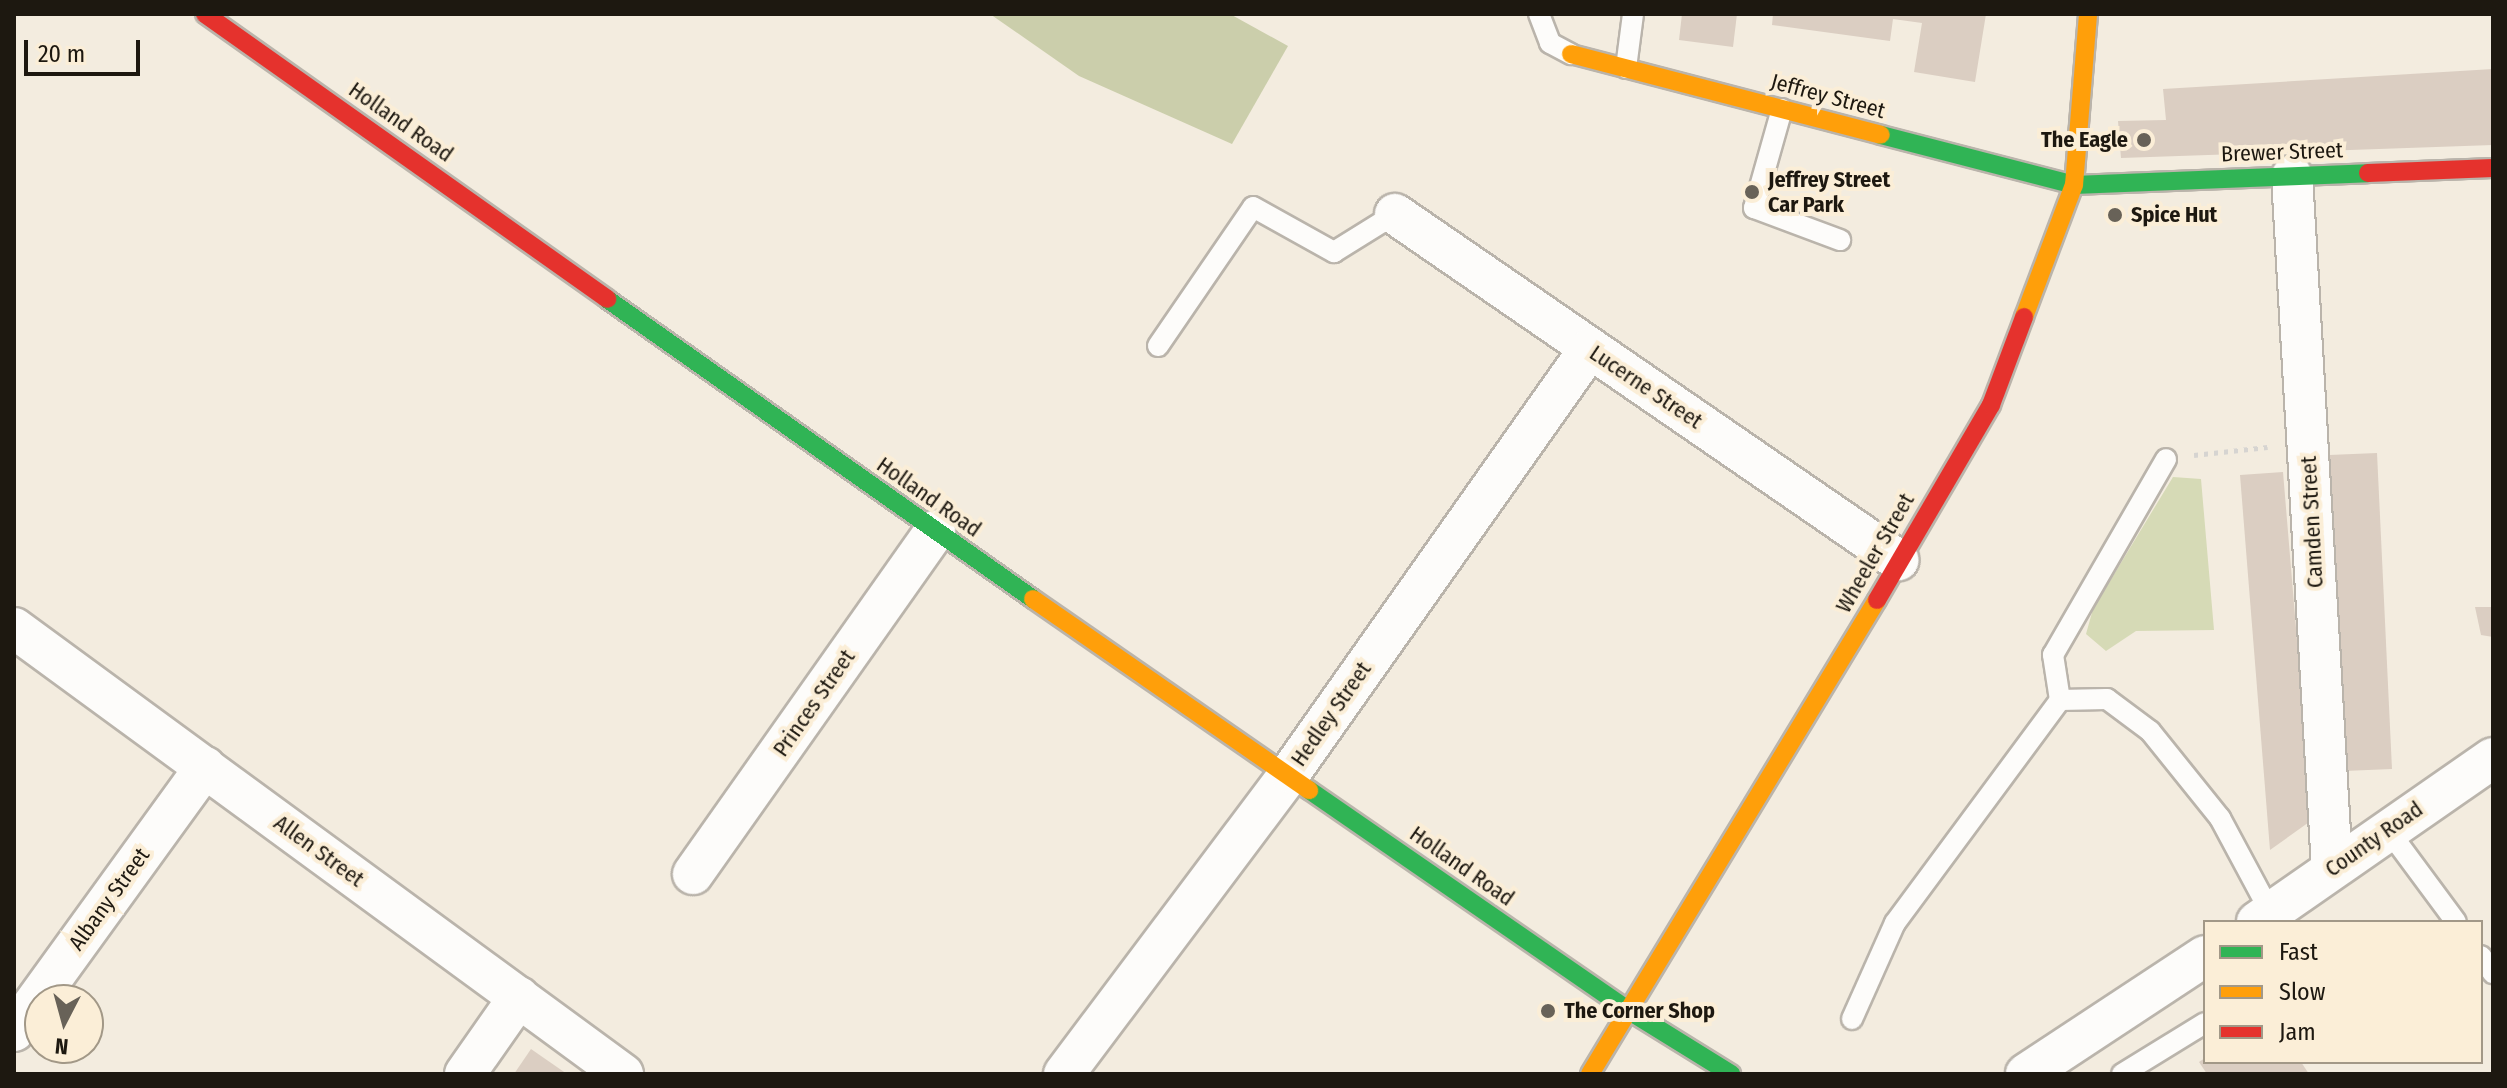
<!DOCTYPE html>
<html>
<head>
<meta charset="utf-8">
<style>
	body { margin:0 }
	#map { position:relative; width:2507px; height:1088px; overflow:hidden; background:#f3ecdf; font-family:"Fira Sans Condensed",sans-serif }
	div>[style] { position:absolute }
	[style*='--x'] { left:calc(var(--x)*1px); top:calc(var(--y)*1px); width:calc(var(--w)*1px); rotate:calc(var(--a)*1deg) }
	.green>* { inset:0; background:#d6dab6 }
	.forest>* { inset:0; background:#cbceab }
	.building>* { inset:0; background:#dbcec2 }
	.path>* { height:5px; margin-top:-2.5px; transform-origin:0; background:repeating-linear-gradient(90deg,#d6d4d1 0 4px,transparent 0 10px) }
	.roads { filter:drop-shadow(2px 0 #bab4ab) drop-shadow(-2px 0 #bab4ab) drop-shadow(0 2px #bab4ab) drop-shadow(0 -2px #bab4ab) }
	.lane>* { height:20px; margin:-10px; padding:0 10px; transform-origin:10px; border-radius:10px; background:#fdfcfa }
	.street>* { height:40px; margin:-20px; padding:0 20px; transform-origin:20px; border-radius:20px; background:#fdfcfa }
	.fast>* { height:18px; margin:-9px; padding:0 9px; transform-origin:9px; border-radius:9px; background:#30b455 }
	.slow>* { height:18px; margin:-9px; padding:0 9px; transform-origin:9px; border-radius:9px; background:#ff9f0a }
	.jam>* { height:18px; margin:-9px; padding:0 9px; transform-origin:9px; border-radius:9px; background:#e5322d }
	.dots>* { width:22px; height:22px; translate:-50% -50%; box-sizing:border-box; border:4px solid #fbeed7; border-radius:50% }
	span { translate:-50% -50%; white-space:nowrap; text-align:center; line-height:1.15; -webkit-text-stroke:8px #fbeed7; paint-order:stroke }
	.street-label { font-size:22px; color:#1d1810 }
	.poi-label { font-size:22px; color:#1d1810; font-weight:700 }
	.right { translate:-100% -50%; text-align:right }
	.left { translate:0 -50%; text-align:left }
	.frame { position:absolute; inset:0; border:16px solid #1d1810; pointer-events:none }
	.legend { position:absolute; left:2203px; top:920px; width:280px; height:144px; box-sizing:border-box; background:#fbeed7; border:2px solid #a29887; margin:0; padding:10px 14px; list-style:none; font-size:24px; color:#1d1810 }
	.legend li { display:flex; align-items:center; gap:16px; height:40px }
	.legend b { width:40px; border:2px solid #a29887 }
	.north { position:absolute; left:24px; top:984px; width:80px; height:80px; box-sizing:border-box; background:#fbeed7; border:2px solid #a29887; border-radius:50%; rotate:186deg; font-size:22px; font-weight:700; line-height:32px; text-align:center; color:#1d1810 }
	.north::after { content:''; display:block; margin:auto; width:28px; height:36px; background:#686258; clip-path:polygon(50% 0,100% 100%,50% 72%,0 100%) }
	.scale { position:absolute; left:24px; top:40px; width:116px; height:36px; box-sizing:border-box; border:4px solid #1d1810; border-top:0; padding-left:10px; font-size:24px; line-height:28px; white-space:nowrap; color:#1d1810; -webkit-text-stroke:6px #fbeed7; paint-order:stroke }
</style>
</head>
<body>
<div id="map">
	<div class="green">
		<div style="clip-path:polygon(2173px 477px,2201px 479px,2214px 630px,2136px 631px,2106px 651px,2086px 634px,2093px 609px)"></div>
	</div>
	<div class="forest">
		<div style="clip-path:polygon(990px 14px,1230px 14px,1288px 46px,1232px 144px,1079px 76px)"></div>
	</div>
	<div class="building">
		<div style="clip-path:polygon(1682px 14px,1737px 14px,1733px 47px,1679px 40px)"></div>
		<div style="clip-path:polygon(1773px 14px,1986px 14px,1975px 82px,1914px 72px,1922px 23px,1893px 19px,1890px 41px,1772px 25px)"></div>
		<div style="clip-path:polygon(2493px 69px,2493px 145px,2121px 158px,2118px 121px,2166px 120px,2163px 89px)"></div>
		<div style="clip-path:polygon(2377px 453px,2392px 769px,2344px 771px,2329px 455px)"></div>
		<div style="clip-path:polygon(2283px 472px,2312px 820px,2270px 850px,2240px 475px)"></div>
		<div style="clip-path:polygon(2475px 607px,2493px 607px,2493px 637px,2481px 635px)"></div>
		<div style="clip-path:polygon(531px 1049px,567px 1074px,514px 1074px)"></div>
		<div style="clip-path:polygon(2205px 1058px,2301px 1062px,2309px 1074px,2207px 1074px,2199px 1062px)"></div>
	</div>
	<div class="path">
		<div style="--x:2194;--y:455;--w:74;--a:-6.2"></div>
	</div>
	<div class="roads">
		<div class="lane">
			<div style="--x:1539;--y:14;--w:31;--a:69"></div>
			<div style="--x:1550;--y:43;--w:24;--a:28"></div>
			<div style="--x:1626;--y:68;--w:54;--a:-82.6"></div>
			<div style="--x:1782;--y:109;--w:103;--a:105.8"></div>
			<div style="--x:1754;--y:208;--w:92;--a:20.4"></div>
			<div style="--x:1158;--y:346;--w:168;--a:-55.6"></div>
			<div style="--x:1253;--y:207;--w:93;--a:29.1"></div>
			<div style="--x:1334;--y:252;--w:72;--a:-31.9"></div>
			<div style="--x:2060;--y:700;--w:46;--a:-98.8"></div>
			<div style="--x:2053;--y:655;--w:226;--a:-60"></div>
			<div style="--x:2388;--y:830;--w:114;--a:53.5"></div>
			<div style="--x:2481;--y:956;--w:21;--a:55"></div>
			<div style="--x:1852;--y:1019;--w:105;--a:-65.9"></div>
			<div style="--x:1895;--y:923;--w:277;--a:-53.5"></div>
			<div style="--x:2060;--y:700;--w:47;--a:-1.2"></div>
			<div style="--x:2107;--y:699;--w:54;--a:36.7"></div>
			<div style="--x:2150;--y:731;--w:112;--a:51.2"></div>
			<div style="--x:2220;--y:818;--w:108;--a:61.8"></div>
			<div style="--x:2122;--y:1074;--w:97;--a:-31.6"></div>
		</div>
		<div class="street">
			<div style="--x:2292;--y:176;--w:693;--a:86.69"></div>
			<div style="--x:1395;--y:214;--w:611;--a:34.52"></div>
			<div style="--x:14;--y:628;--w:755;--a:36.22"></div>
			<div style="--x:693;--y:874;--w:420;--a:-54.8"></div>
			<div style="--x:2257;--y:922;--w:287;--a:-34.8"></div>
			<div style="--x:14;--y:1031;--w:326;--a:-54.1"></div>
			<div style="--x:465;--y:1074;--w:94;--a:-55"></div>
			<div style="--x:1064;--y:1074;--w:376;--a:-53.1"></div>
			<div style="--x:1290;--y:773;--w:520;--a:-54.78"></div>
			<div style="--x:2026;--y:1074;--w:214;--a:-33.4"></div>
		</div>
		<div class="fast">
			<div style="--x:1881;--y:135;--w:199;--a:14.5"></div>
			<div style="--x:2074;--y:185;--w:294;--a:-2.3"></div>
			<div style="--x:607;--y:299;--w:521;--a:35.15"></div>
			<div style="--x:1309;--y:790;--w:391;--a:34.6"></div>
			<div style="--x:1631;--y:1012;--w:118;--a:31.8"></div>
		</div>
		<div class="slow">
			<div style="--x:1571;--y:54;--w:320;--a:14.6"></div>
			<div style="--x:2024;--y:317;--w:141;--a:-69.3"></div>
			<div style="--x:2074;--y:185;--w:172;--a:-85.3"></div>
			<div style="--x:1033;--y:599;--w:336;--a:34.7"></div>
			<div style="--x:1590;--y:1074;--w:554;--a:-58.81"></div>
		</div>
		<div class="jam">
			<div style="--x:205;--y:14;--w:493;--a:35.3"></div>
			<div style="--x:2368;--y:173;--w:125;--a:-2.3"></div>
			<div style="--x:1877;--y:600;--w:226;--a:-59.7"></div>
			<div style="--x:1991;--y:405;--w:94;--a:-69.4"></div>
		</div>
	</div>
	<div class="dots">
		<div style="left:2144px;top:140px;background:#686258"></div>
		<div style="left:1752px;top:192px;background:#686258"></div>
		<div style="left:2115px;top:215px;background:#686258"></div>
		<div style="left:1548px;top:1011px;background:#686258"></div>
	</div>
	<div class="street-label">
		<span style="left:1828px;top:96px;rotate:15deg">Jeffrey Street</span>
		<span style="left:401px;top:122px;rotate:35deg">Holland Road</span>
		<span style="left:2282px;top:152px;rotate:-2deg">Brewer Street</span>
		<span style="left:1646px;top:387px;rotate:34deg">Lucerne Street</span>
		<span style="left:929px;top:497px;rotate:35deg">Holland Road</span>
		<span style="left:2312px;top:522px;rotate:-93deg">Camden Street</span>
		<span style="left:1875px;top:553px;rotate:-60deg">Wheeler Street</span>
		<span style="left:814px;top:703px;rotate:-55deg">Princes Street</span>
		<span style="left:1331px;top:714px;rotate:-55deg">Hedley Street</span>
		<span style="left:2374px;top:839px;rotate:-35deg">County Road</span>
		<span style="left:319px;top:851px;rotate:36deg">Allen Street</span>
		<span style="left:1462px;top:866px;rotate:35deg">Holland Road</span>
		<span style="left:109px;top:899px;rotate:-54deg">Albany Street</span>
	</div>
	<div class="poi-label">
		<span class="right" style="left:2128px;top:140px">The Eagle</span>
		<span class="left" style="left:1768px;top:192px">Jeffrey Street<br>Car Park</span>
		<span class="left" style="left:2131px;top:215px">Spice Hut</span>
		<span class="left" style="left:1564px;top:1011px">The Corner Shop</span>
	</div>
	<div class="frame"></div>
	<ul class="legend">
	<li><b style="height:10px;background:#30b455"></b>Fast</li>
	<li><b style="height:10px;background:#ff9f0a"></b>Slow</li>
	<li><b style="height:10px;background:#e5322d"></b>Jam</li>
	</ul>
	<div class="north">N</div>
	<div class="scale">20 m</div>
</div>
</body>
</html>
